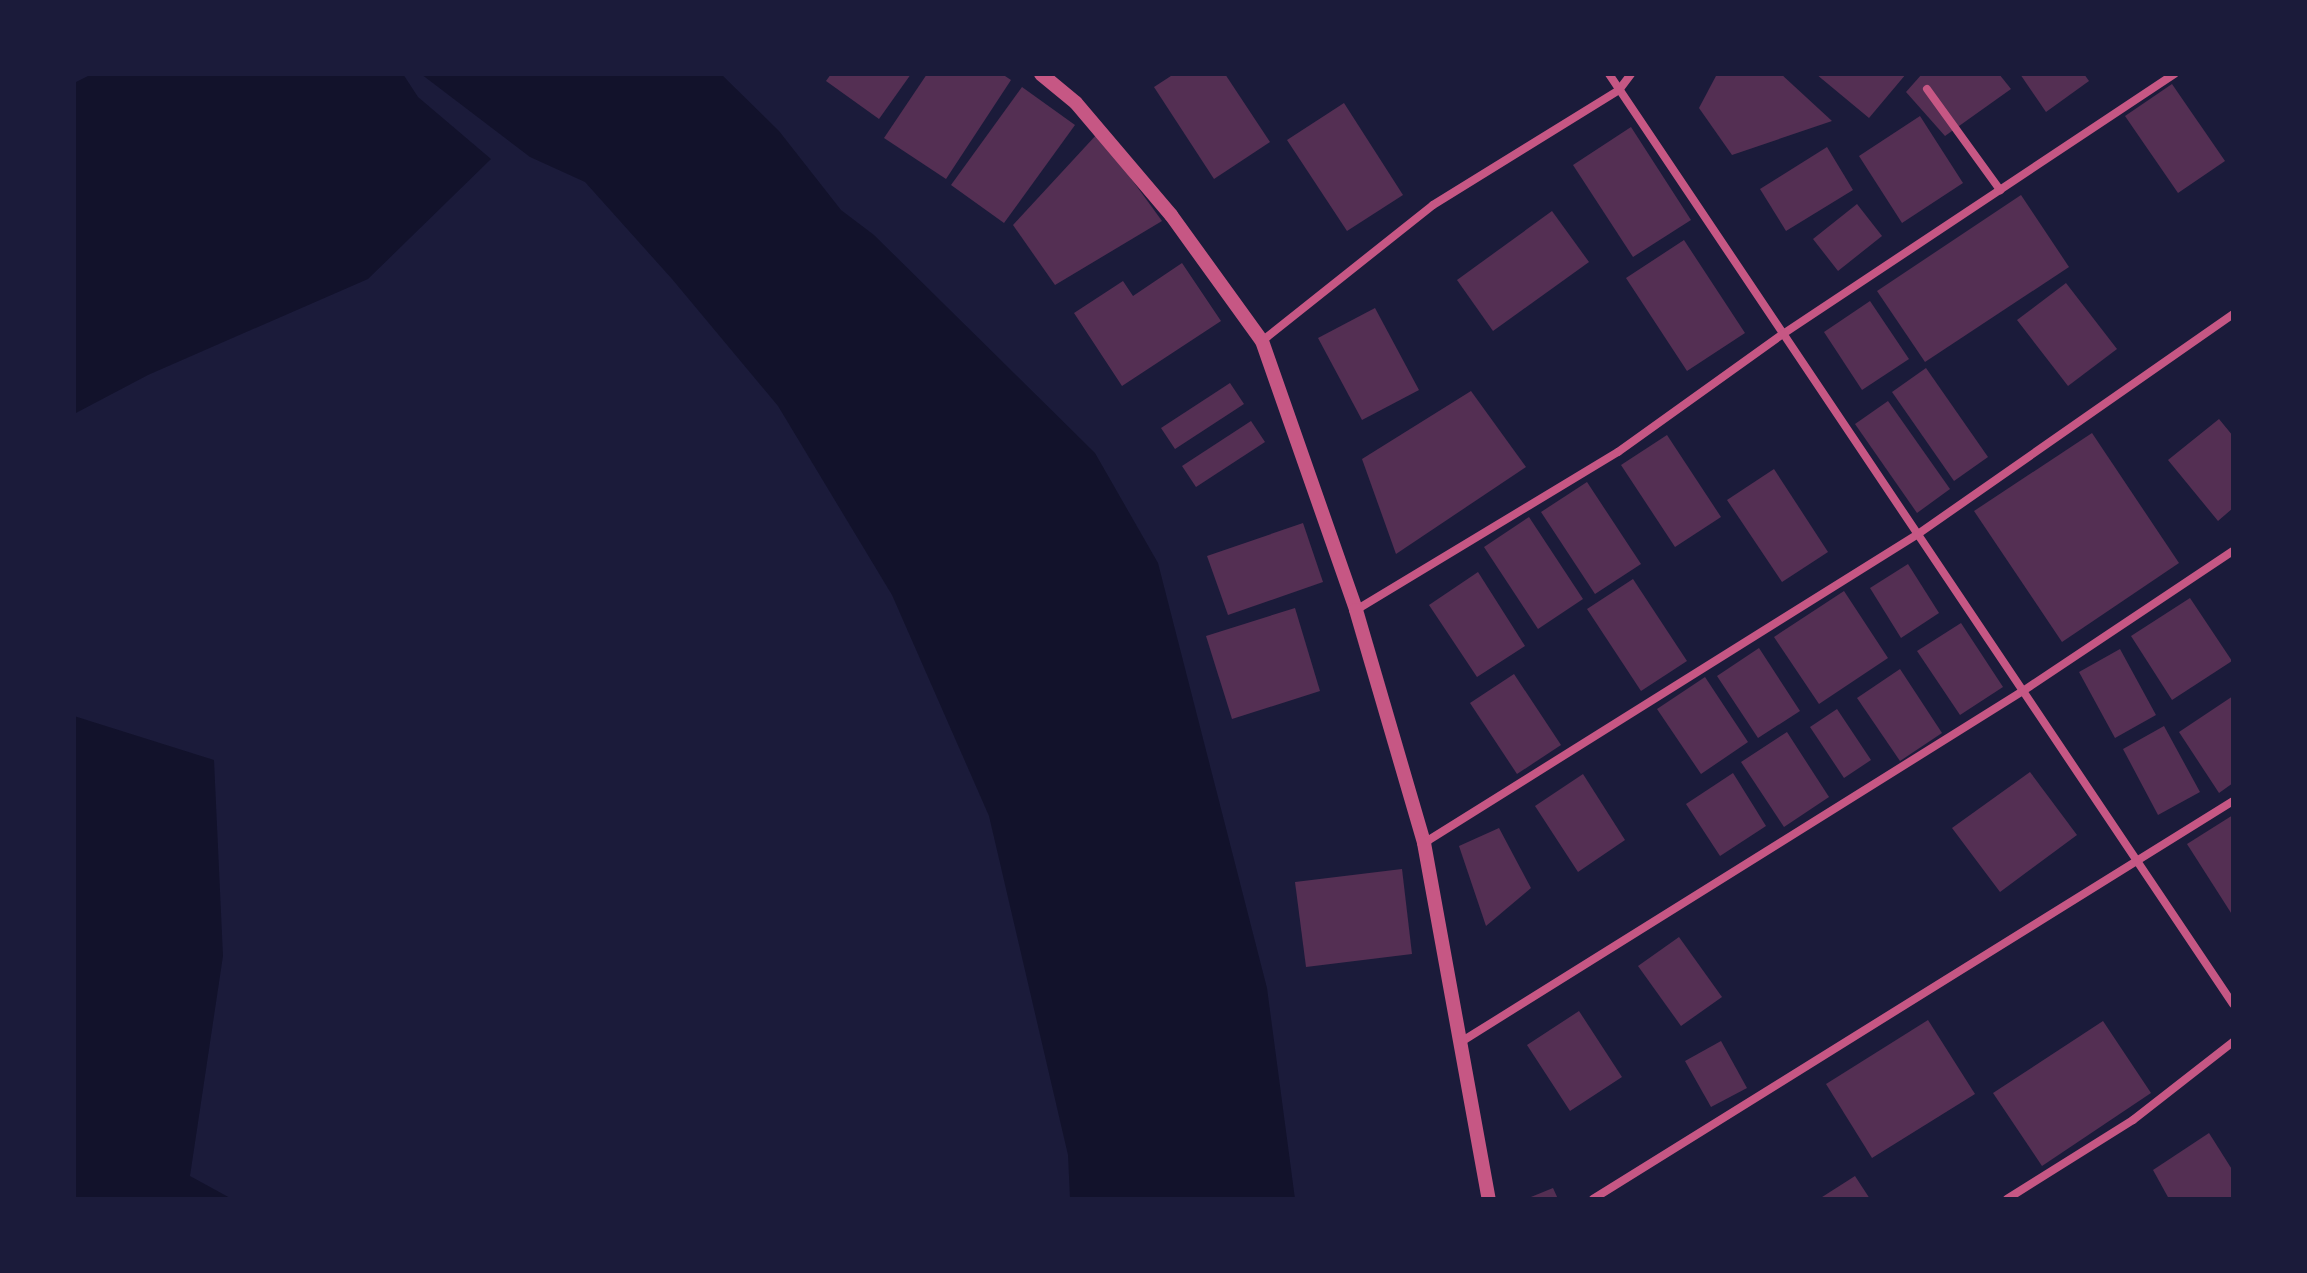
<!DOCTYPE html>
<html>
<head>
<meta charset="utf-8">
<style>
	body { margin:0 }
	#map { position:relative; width:2307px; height:1273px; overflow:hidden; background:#1b1b3a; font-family:Cabin,sans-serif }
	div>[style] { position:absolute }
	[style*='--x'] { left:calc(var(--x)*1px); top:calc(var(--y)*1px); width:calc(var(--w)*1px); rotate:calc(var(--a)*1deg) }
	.water>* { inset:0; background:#12122b }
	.building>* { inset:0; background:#542f53 }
	.minor>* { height:8px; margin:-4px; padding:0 4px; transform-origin:4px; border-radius:4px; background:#c65784 }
	.tertiary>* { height:14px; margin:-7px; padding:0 7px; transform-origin:7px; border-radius:7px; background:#c65784 }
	span { translate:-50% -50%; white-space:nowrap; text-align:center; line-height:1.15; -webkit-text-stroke:7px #1b1b3a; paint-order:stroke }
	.frame { position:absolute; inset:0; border:76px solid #1b1b3a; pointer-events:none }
</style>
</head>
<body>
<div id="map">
	<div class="water">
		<div style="clip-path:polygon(92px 74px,403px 74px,418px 97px,491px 159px,368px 279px,148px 375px,74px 414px,74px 83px)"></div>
		<div style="clip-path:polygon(421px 74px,721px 74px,779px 131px,841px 210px,874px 235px,1095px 453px,1158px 563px,1267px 988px,1295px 1199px,1070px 1199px,1068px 1155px,989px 816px,892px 595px,778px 406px,672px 279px,585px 182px,530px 157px)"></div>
		<div style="clip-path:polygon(74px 716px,214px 760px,223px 956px,190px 1176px,232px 1199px,74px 1199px)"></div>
	</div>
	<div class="building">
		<div style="clip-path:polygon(831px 74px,911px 74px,879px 119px,826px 81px)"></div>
		<div style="clip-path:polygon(927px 74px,1002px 74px,1011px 80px,946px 179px,884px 138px)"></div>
		<div style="clip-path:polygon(1174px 74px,1225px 74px,1270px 142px,1214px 179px,1154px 87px)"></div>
		<div style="clip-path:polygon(1717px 74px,1781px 74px,1832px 121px,1732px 155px,1699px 108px)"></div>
		<div style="clip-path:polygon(1816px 74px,1906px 74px,1869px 118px)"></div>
		<div style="clip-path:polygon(1922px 74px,1999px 74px,2011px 89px,1945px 136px,1906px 92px)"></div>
		<div style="clip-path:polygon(2020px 74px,2084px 74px,2089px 81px,2046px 112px)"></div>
		<div style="clip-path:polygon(2172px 84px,2225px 161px,2178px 193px,2125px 116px)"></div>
		<div style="clip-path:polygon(1022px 87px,1075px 125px,1004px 223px,951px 185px)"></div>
		<div style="clip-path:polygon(1344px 103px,1403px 195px,1347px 231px,1287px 140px)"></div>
		<div style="clip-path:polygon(1920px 116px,1963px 183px,1902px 223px,1859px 156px)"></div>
		<div style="clip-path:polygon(1631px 127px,1691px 220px,1633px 257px,1573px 165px)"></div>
		<div style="clip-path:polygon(1098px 133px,1162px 221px,1055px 285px,1013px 225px)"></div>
		<div style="clip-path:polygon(1827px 147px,1853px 190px,1786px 231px,1760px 189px)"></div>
		<div style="clip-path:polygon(2021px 195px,2069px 267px,1925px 362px,1877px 291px)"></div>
		<div style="clip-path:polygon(1857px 204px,1882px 236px,1838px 271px,1813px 239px)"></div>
		<div style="clip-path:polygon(1552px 211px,1589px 262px,1493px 331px,1457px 280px)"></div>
		<div style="clip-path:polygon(1684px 240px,1745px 333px,1687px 371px,1626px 278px)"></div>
		<div style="clip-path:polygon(1182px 263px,1221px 321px,1122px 386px,1074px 313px,1123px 281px,1133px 296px)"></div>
		<div style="clip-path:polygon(2066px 283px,2117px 349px,2068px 386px,2017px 320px)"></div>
		<div style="clip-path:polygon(1870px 301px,1909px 359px,1862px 390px,1824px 332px)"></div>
		<div style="clip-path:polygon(1375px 308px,1419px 390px,1362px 420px,1318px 338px)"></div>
		<div style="clip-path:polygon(1926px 368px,1988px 457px,1954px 481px,1892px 392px)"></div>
		<div style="clip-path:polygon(1230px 383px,1244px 404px,1175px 449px,1161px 428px)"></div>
		<div style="clip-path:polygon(1471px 391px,1526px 467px,1396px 554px,1362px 459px)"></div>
		<div style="clip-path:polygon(1888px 401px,1950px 489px,1917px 513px,1855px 424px)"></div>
		<div style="clip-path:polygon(2219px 419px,2233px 436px,2233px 508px,2218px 521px,2168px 460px)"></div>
		<div style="clip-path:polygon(1251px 421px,1265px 442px,1196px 487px,1182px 466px)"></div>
		<div style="clip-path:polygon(2092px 433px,2179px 563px,2062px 642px,1974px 511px)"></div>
		<div style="clip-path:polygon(1667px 435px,1721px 517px,1675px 547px,1621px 465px)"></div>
		<div style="clip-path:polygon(1774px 469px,1828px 552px,1782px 582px,1727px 500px)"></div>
		<div style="clip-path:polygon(1587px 482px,1641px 564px,1595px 594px,1541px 512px)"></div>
		<div style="clip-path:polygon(1529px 517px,1583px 599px,1538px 629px,1484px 547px)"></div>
		<div style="clip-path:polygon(1303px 523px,1323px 582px,1228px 615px,1207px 556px)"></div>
		<div style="clip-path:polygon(1908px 564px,1939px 613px,1901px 638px,1870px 588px)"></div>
		<div style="clip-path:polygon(1478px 572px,1525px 646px,1477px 677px,1429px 605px)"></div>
		<div style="clip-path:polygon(1633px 579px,1687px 661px,1641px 691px,1587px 609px)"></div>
		<div style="clip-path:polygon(1844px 591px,1888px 658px,1819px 704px,1774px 637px)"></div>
		<div style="clip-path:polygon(2190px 598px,2232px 661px,2172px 700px,2131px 636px)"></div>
		<div style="clip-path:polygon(1295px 608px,1320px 691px,1232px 719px,1206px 636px)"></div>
		<div style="clip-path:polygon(1961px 623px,2003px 687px,1960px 715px,1917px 651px)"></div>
		<div style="clip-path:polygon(1759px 648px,1800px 711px,1758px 738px,1717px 676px)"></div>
		<div style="clip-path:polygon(2120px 649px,2156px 715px,2115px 738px,2079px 672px)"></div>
		<div style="clip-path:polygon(1900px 669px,1942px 733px,1900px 761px,1857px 698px)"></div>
		<div style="clip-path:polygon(1514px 674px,1561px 745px,1517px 774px,1470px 703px)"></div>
		<div style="clip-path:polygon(1705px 677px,1748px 742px,1701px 774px,1657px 709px)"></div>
		<div style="clip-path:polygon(2233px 696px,2233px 783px,2219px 793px,2179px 732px)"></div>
		<div style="clip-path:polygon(1837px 709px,1871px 760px,1844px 778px,1810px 727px)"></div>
		<div style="clip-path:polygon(2164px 726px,2200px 792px,2158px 815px,2123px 749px)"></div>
		<div style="clip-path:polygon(1787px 732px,1829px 797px,1784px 827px,1741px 762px)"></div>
		<div style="clip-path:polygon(2030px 772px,2077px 835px,2000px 892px,1952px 828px)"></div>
		<div style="clip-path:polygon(1733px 773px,1766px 826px,1720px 856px,1686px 804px)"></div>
		<div style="clip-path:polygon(1583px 774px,1625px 840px,1578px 872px,1535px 806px)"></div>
		<div style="clip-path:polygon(2233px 815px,2233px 916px,2187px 844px)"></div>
		<div style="clip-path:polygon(1499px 828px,1531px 888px,1486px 926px,1459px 846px)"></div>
		<div style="clip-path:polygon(1402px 869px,1412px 954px,1306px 967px,1295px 882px)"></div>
		<div style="clip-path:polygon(1679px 937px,1722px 997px,1681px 1026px,1638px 966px)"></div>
		<div style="clip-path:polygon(1579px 1011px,1622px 1077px,1570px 1111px,1527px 1045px)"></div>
		<div style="clip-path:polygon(1928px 1020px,1975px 1094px,1872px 1158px,1826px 1084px)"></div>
		<div style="clip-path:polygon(2103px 1021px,2151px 1093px,2042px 1166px,1993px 1093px)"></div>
		<div style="clip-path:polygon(1721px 1041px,1747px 1088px,1711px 1107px,1685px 1061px)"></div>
		<div style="clip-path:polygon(2209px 1133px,2233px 1171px,2233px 1199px,2169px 1199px,2153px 1170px)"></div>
		<div style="clip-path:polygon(1855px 1176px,1870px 1199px,1819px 1199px)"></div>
		<div style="clip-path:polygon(1553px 1188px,1558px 1199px,1526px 1199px)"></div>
	</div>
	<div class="minor">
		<div style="--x:1609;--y:74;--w:1120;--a:56.14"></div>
		<div style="--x:1927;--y:89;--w:125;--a:54.1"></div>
		<div style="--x:1262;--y:341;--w:218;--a:-38.5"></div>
		<div style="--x:1433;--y:205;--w:219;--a:-31.7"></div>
		<div style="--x:1619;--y:90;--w:20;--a:-53"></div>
		<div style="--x:1356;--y:610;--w:306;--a:-31.1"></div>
		<div style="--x:1618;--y:452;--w:203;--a:-35.6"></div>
		<div style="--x:1783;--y:334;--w:470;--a:-33.6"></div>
		<div style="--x:1424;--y:843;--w:583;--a:-32.03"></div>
		<div style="--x:1918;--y:534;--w:384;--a:-34.9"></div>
		<div style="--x:1464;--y:1040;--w:659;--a:-31.98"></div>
		<div style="--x:2023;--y:691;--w:252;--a:-33.7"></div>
		<div style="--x:1593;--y:1199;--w:754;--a:-31.88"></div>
		<div style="--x:2007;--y:1199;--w:149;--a:-32.1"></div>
		<div style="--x:2133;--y:1120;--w:127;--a:-38"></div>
	</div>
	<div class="tertiary">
		<div style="--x:1041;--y:74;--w:45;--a:39.6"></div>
		<div style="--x:1076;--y:103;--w:147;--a:49.7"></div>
		<div style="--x:1171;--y:215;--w:155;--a:54.2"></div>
		<div style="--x:1262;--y:341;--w:285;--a:70.7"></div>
		<div style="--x:1356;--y:610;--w:243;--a:73.7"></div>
		<div style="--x:1424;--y:843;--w:362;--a:79.7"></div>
	</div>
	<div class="frame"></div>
</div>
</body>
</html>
